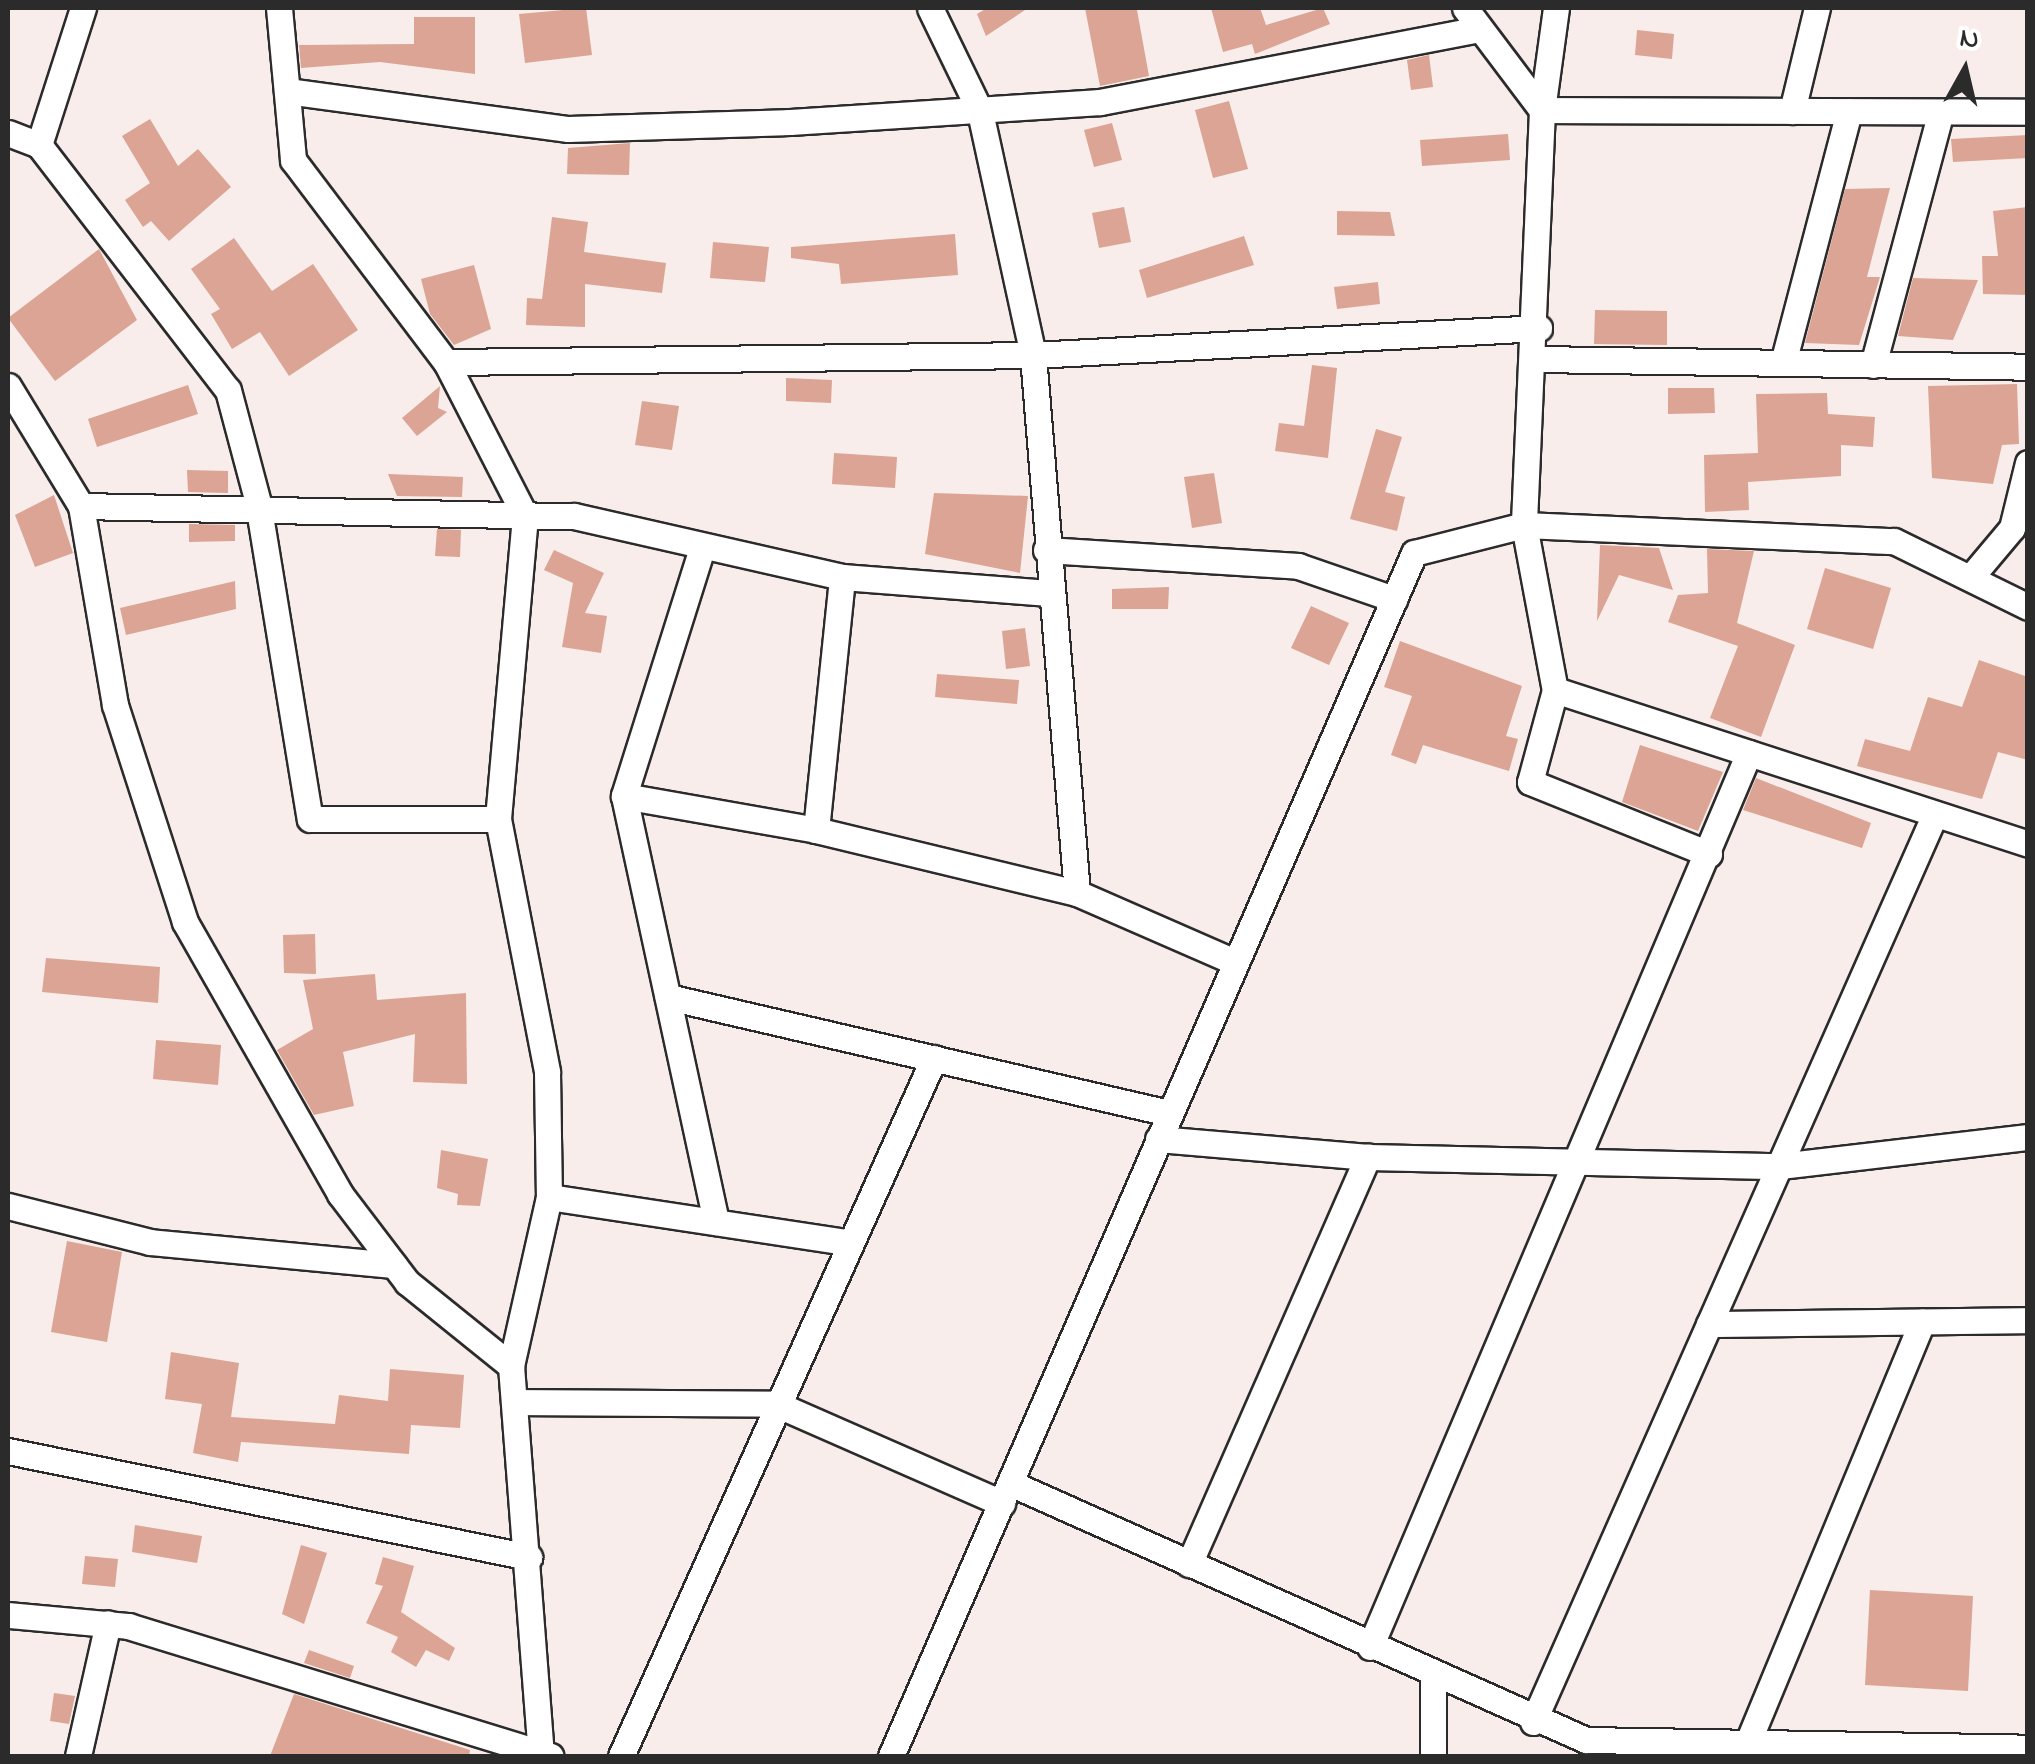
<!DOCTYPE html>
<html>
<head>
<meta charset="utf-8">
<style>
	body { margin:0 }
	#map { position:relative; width:2035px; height:1764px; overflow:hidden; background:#f8edea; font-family:"Indie Flower",sans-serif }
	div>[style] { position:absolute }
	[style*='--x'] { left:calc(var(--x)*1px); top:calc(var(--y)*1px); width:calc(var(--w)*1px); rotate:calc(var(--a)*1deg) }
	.building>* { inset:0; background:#dba494 }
	.roads { filter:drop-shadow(2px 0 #2b2b2b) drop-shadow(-2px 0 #2b2b2b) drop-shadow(0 2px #2b2b2b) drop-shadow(0 -2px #2b2b2b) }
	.minor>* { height:25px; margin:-12.5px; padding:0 12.5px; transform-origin:12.5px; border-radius:12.5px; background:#fff }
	span { translate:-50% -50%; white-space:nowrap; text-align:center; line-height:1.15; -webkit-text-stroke:10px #fff; paint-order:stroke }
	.frame { position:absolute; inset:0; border:10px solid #2b2b2b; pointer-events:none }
	.north { position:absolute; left:1915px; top:20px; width:100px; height:100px; -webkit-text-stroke:8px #fff; paint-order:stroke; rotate:8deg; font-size:28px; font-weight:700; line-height:40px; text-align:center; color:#2b2b2b }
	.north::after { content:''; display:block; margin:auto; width:35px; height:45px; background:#2b2b2b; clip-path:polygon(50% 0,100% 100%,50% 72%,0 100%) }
</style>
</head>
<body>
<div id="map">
	<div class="building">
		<div style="clip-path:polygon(586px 8px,592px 55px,525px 63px,519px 14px)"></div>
		<div style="clip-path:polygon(987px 8px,1028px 8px,986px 36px,977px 14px)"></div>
		<div style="clip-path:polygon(1085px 8px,1137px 10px,1149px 76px,1100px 86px)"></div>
		<div style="clip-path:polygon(1211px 8px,1260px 8px,1266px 25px,1323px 8px,1330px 24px,1255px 54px,1252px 44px,1223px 52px)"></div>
		<div style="clip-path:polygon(414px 17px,475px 17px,475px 74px,380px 62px,301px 68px,299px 45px,414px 44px)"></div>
		<div style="clip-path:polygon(1637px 30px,1674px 34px,1672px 59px,1635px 55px)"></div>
		<div style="clip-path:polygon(1429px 55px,1433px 87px,1411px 90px,1407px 60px)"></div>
		<div style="clip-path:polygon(1229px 101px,1248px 169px,1213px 178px,1195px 110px)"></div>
		<div style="clip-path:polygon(150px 119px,178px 166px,198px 149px,231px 187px,169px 241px,151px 221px,143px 227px,125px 200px,150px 183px,122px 136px)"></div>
		<div style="clip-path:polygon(1112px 123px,1122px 160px,1094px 167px,1084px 130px)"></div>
		<div style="clip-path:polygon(1508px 134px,1510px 160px,1422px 166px,1420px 140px)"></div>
		<div style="clip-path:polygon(2028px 135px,2028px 158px,1953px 162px,1951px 139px)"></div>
		<div style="clip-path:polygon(630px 143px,629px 175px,567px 174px,568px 148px)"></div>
		<div style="clip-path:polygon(1890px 188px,1867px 277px,1880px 277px,1859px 345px,1805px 343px,1845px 189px)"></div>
		<div style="clip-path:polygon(1124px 207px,1131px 242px,1099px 248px,1092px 213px)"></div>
		<div style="clip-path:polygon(2028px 207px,2028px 295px,1983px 294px,1982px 256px,1998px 256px,1993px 211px)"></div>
		<div style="clip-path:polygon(1337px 211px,1390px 212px,1395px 236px,1337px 235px)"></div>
		<div style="clip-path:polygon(552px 217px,588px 222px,584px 252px,666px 263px,662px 293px,585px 284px,585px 327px,526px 325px,527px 298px,542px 299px)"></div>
		<div style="clip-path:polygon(955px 234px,958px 275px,841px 284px,839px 264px,791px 258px,791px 247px)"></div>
		<div style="clip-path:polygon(1244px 236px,1254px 265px,1147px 298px,1139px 270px)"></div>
		<div style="clip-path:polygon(234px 238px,272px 291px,313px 264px,358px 330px,289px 376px,260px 332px,232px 349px,211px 314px,220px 309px,191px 269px)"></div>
		<div style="clip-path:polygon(713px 242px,769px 247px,765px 282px,710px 278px)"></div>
		<div style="clip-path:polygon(99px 249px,137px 320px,55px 381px,8px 318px)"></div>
		<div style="clip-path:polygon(474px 265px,491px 329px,454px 345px,430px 314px,421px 279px)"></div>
		<div style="clip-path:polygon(1913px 278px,1978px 280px,1953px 340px,1898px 336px)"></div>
		<div style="clip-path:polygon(1378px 282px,1380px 304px,1337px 309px,1334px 287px)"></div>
		<div style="clip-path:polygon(1595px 310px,1667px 311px,1667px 345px,1594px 344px)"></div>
		<div style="clip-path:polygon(1312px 365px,1337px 368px,1328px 458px,1275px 451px,1279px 423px,1304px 426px)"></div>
		<div style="clip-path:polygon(786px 378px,832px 380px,831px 403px,786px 401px)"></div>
		<div style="clip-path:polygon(2017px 384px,2019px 444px,2002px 445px,1993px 484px,1932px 478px,1928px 386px)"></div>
		<div style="clip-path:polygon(188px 385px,198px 414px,97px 447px,88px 419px)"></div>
		<div style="clip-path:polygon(440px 386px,438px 408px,447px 412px,417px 436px,402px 418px)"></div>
		<div style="clip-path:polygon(1668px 388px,1714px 388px,1715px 413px,1668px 414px)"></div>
		<div style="clip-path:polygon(1827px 393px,1828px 414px,1875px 417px,1873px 447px,1841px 445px,1841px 476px,1748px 482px,1749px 510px,1705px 512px,1704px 455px,1758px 453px,1756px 394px)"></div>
		<div style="clip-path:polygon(642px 401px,679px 406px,672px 450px,635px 445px)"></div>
		<div style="clip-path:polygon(1376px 429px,1402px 437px,1385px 492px,1405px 497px,1397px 531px,1350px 519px)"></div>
		<div style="clip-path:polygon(834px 453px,897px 457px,895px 488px,832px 484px)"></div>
		<div style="clip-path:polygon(187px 470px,228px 471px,228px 493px,188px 492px)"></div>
		<div style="clip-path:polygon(1214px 473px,1222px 523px,1192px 528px,1184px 477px)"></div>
		<div style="clip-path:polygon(388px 474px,463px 477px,462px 497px,397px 496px)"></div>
		<div style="clip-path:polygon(934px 493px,1028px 496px,1020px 573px,925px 554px)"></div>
		<div style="clip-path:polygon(54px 495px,73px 553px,35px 567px,15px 515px)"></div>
		<div style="clip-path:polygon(189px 524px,235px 525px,235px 541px,189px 542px)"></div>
		<div style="clip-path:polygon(437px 529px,461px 530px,460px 557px,435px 556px)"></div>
		<div style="clip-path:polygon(1600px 545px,1659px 548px,1673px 590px,1619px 575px,1597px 621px)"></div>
		<div style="clip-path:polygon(1707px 549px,1754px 551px,1737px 623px,1795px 645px,1761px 737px,1710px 718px,1738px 646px,1668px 622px,1678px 595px,1708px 593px)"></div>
		<div style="clip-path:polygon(554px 550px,604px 573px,585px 613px,607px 616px,601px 653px,562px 647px,573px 583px,544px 570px)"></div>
		<div style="clip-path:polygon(1825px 568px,1891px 588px,1873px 649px,1807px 629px)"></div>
		<div style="clip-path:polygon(235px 581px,236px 609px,126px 635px,120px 608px)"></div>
		<div style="clip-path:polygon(1169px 587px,1168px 609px,1112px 609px,1112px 589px)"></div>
		<div style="clip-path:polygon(1311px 606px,1349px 623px,1329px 665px,1291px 648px)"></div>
		<div style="clip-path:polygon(1025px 628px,1030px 666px,1006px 669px,1002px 631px)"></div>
		<div style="clip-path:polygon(1400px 641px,1522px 686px,1506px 736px,1518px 739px,1509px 771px,1423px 745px,1416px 764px,1391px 755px,1412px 696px,1384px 687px)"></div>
		<div style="clip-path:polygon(1979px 660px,2028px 677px,2028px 760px,1998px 752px,1982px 799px,1857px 766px,1865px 739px,1910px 751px,1928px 697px,1962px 707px)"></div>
		<div style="clip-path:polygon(937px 674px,1019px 680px,1017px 704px,935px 697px)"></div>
		<div style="clip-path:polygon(1640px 745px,1723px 772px,1698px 831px,1622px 802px)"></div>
		<div style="clip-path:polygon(1756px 778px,1871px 823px,1862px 848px,1743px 810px)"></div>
		<div style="clip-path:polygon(315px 934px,316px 974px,284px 973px,283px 935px)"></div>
		<div style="clip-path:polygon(46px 958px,160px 967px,158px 1003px,42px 992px)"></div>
		<div style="clip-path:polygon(375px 974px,377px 1000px,466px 993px,467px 1084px,413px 1082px,415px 1034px,343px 1052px,354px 1106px,314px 1115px,277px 1050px,313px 1029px,303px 980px)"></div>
		<div style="clip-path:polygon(156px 1040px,221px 1045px,218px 1085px,153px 1079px)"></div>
		<div style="clip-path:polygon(441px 1150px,488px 1159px,480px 1206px,457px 1205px,458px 1194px,437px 1188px)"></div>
		<div style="clip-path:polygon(67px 1241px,122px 1252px,107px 1342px,51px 1332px)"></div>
		<div style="clip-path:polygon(171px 1352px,239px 1363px,231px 1417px,335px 1424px,339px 1395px,388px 1401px,390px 1369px,464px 1375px,460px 1428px,411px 1425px,409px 1454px,241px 1442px,238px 1462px,193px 1453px,202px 1404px,165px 1399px)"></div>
		<div style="clip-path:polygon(135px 1525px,202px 1536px,197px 1563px,132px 1552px)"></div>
		<div style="clip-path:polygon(301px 1545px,327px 1553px,304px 1624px,282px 1614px)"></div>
		<div style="clip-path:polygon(85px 1556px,118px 1559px,115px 1587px,82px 1584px)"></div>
		<div style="clip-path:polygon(383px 1557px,414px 1566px,401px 1612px,455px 1648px,449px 1661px,426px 1650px,416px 1667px,391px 1652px,398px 1637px,366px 1623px,383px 1586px,375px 1584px)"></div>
		<div style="clip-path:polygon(1870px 1590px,1973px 1596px,1968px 1691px,1865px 1685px)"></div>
		<div style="clip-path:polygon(309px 1650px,354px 1666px,350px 1678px,304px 1663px)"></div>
		<div style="clip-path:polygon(54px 1693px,75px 1696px,69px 1724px,50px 1721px)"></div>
		<div style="clip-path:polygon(294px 1694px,470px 1750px,469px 1756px,270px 1756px)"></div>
	</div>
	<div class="roads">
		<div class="minor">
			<div style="--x:279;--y:8;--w:153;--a:84.7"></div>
			<div style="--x:293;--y:160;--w:253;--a:52.9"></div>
			<div style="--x:446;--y:362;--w:173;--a:62.8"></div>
			<div style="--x:525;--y:516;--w:304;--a:95.1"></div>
			<div style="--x:498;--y:819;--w:258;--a:79"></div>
			<div style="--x:547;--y:1072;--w:125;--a:89.1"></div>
			<div style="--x:549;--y:1197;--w:173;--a:102.7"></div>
			<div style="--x:1465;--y:8;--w:128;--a:53"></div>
			<div style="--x:1542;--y:110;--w:486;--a:0.2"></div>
			<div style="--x:1556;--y:8;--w:103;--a:97.8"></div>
			<div style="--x:1542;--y:110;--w:415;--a:92.5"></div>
			<div style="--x:1524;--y:525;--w:168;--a:79.4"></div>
			<div style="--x:1555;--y:690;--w:95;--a:105.2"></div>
			<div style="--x:1530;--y:782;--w:193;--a:21.9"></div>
			<div style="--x:287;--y:91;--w:284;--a:7.7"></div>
			<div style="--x:568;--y:129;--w:222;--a:-1.8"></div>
			<div style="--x:790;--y:122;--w:311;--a:-3.7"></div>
			<div style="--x:1100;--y:102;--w:382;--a:-10.9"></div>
			<div style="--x:1792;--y:111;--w:106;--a:-76.4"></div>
			<div style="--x:8;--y:133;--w:33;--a:21"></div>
			<div style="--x:39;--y:145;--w:309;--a:52.4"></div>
			<div style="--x:228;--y:390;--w:117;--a:75.1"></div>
			<div style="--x:258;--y:503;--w:320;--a:80.7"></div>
			<div style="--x:310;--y:819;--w:188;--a:0"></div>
			<div style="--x:39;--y:145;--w:144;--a:-72.2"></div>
			<div style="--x:1536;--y:359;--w:492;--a:0.9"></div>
			<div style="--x:446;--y:362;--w:587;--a:-0.68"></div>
			<div style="--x:1033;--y:355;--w:507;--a:-3.05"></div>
			<div style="--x:1783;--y:363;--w:260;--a:-75.3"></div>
			<div style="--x:1873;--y:365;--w:262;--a:-75"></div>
			<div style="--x:8;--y:386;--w:140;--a:58.7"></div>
			<div style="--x:81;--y:506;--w:202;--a:80.3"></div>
			<div style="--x:115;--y:705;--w:228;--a:72.1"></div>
			<div style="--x:185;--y:922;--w:313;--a:60.3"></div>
			<div style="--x:340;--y:1194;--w:111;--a:52.7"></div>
			<div style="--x:407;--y:1282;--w:134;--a:38.9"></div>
			<div style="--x:511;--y:1366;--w:391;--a:85.6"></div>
			<div style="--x:81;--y:506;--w:493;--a:1.2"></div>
			<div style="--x:574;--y:516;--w:275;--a:12.8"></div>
			<div style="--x:842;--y:577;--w:208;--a:4.4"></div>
			<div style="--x:702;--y:548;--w:260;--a:107.5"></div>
			<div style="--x:624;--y:796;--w:436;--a:77.8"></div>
			<div style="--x:1046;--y:550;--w:253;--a:3.6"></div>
			<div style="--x:1298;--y:566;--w:102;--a:19"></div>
			<div style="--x:1970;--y:578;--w:65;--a:-50"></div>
			<div style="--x:2012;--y:528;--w:67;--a:-76.2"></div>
			<div style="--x:1555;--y:690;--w:497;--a:18"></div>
			<div style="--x:624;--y:796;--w:195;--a:10"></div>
			<div style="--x:816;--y:830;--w:268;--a:13.6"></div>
			<div style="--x:1077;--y:893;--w:540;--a:-94.68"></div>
			<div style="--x:1033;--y:355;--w:250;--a:-102.3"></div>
			<div style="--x:980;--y:111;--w:114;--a:-115.9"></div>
			<div style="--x:816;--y:830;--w:254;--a:-84.1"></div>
			<div style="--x:1077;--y:893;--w:172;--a:23.6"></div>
			<div style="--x:668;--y:997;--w:514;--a:13.04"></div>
			<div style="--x:1158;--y:1139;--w:211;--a:4.9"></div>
			<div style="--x:1368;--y:1157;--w:412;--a:1.3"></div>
			<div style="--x:1780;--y:1166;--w:250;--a:-6.7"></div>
			<div style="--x:549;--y:1197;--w:302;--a:8.6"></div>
			<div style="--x:8;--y:1206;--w:146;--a:14.2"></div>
			<div style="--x:150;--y:1242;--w:245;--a:5.4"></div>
			<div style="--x:1709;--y:1324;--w:319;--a:-0.7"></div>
			<div style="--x:520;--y:1402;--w:256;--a:0.4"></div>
			<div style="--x:776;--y:1404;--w:247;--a:23.7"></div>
			<div style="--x:8;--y:1451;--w:532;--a:11.5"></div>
			<div style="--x:1010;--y:1483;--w:631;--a:24.05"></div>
			<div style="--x:1586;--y:1740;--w:442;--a:1"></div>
			<div style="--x:1189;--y:1564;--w:445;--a:-66.3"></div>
			<div style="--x:8;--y:1615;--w:121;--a:5.2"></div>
			<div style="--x:128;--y:1626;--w:442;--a:17.1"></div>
			<div style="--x:1370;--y:1647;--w:971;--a:-67.03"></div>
			<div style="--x:1533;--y:1722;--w:993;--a:-66.12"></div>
			<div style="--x:1748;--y:1742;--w:455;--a:-67.5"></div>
			<div style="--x:78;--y:1756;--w:136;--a:-77.3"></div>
			<div style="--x:621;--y:1756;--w:765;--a:-65.85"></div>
			<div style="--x:891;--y:1756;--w:1312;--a:-66.5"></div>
			<div style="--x:1414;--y:553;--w:114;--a:-14.3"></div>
			<div style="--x:1524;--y:525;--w:370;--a:2.5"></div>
			<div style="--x:1894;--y:541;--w:149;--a:26.2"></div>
			<div style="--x:1433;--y:1756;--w:80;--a:-90"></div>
		</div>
	</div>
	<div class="frame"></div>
	<div class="north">N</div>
</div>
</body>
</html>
